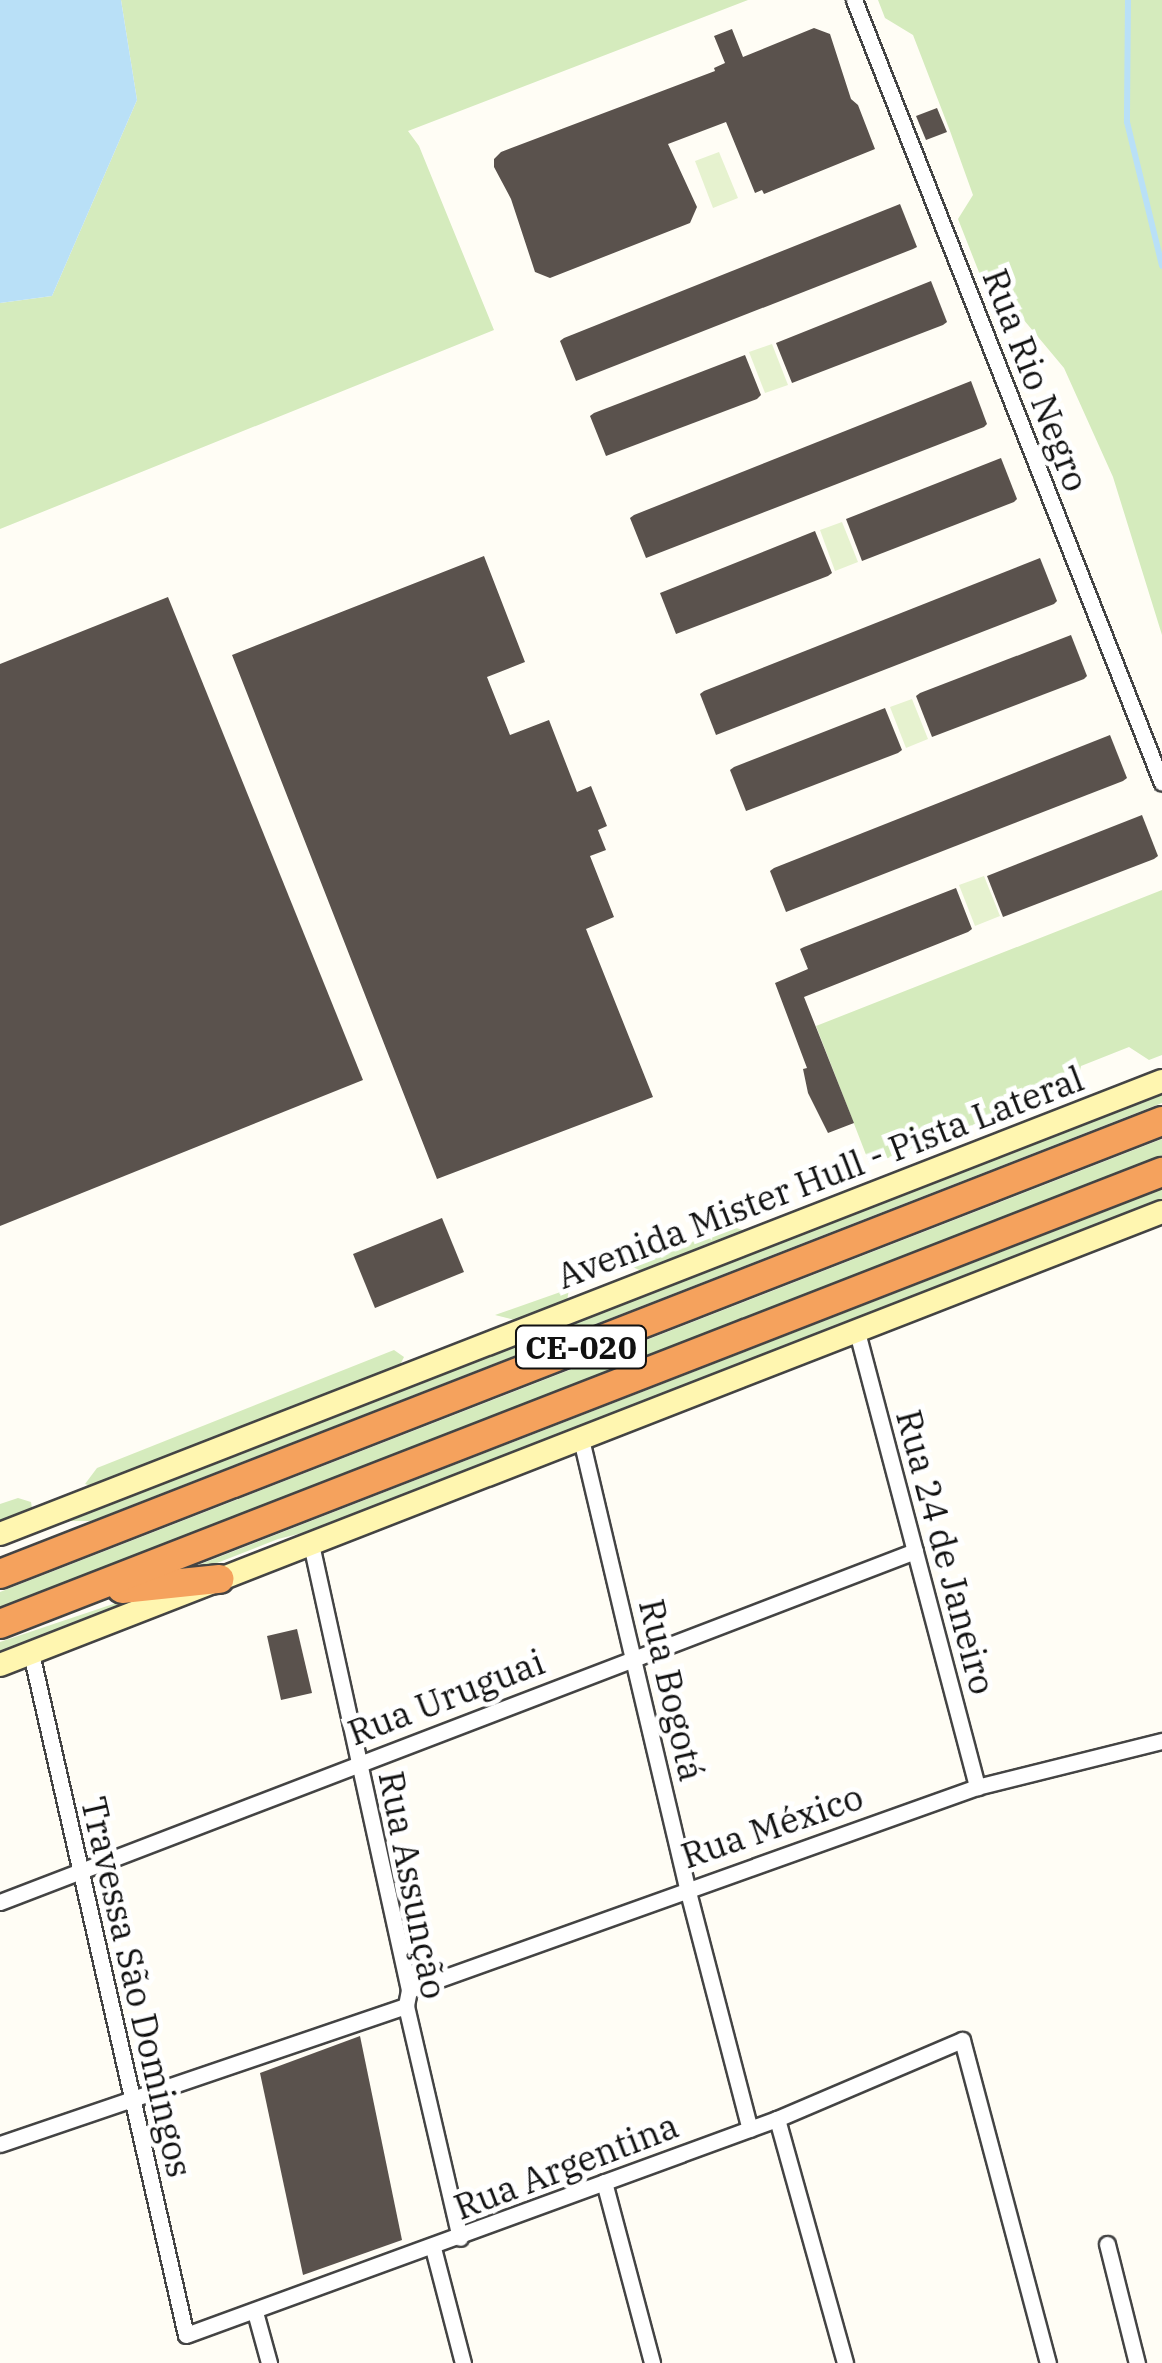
<!DOCTYPE html>
<html>
<head>
<meta charset="utf-8">
<style>
	body { margin:0 }
	#map { position:relative; width:1162px; height:2363px; overflow:hidden; background:#fffdf5; font-family:"IBM Plex Serif",serif }
	div>[style] { position:absolute }
	[style*='--x'] { left:calc(var(--x)*1px); top:calc(var(--y)*1px); width:calc(var(--w)*1px); rotate:calc(var(--a)*1deg) }
	.green>* { inset:0; background:#d5ebbd }
	.pitch>* { inset:0; background:#e6f2cf }
	.water>* { inset:0; background:#b9e0f7 }
	.stream>* { height:6px; margin:-3px; padding:0 3px; transform-origin:3px; border-radius:3px; background:#b9e0f7 }
	.building>* { inset:0; background:#5a524d }
	.roads { filter:drop-shadow(2px 0 #444) drop-shadow(-2px 0 #444) drop-shadow(0 2px #444) drop-shadow(0 -2px #444) }
	.street>* { height:15px; margin:-7.5px; padding:0 7.5px; transform-origin:7.5px; border-radius:7.5px; background:#fff }
	.secondary>* { height:22px; margin:-11px; padding:0 11px; transform-origin:11px; border-radius:11px; background:#fff6b0 }
	.highway>* { height:28px; margin:-14px; padding:0 14px; transform-origin:14px; border-radius:14px; background:#f5a25d }
	span { translate:-50% -50%; white-space:nowrap; text-align:center; line-height:1.15; -webkit-text-stroke:10px #fff; paint-order:stroke }
	.shield-label span { padding:2px 8px; background:#fff; border:2px solid; border-radius:8px; -webkit-text-stroke-width:0 }
	.shield-label { font-size:32px; color:#111; font-weight:700 }
	.street-label { font-size:35px; color:#111 }
</style>
</head>
<body>
<div id="map">
	<div class="green">
		<div style="clip-path:polygon(121px 0,748px 0,408px 131px,419px 146px,494px 330px,0 529px,0 303px,52px 296px,137px 100px)"></div>
		<div style="clip-path:polygon(878px 0,1162px 0,1162px 635px,1113px 477px,1064px 368px,1018px 313px,997px 318px,958px 219px,973px 195px,950px 131px,913px 35px,885px 18px)"></div>
		<div style="clip-path:polygon(1162px 890px,1162px 1055px,1149px 1060px,1129px 1047px,1081px 1066px,1077px 1085px,870px 1165px,816px 1026px)"></div>
		<div style="clip-path:polygon(1162px 1091px,1162px 1103px,91px 1521px,70px 1521px,9px 1543px)"></div>
		<div style="clip-path:polygon(1162px 1139px,1162px 1155px,0 1607px,0 1592px)"></div>
		<div style="clip-path:polygon(1162px 1189px,1162px 1202px,331px 1526px,278px 1539px,194px 1572px,188px 1569px)"></div>
		<div style="clip-path:polygon(733px 1227px,746px 1231px,644px 1272px,628px 1265px)"></div>
		<div style="clip-path:polygon(569px 1289px,567px 1301px,515px 1320px,495px 1315px)"></div>
		<div style="clip-path:polygon(394px 1350px,404px 1357px,399px 1367px,91px 1486px,85px 1484px,97px 1468px)"></div>
		<div style="clip-path:polygon(18px 1498px,31px 1502px,32px 1508px,0 1521px,0 1504px)"></div>
		<div style="clip-path:polygon(137px 1596px,140px 1599px,0 1654px,0 1642px)"></div>
	</div>
	<div class="pitch">
		<div style="clip-path:polygon(719px 152px,738px 198px,713px 208px,695px 161px)"></div>
		<div style="clip-path:polygon(772px 344px,788px 385px,765px 393px,749px 352px)"></div>
		<div style="clip-path:polygon(842px 522px,858px 562px,835px 571px,820px 530px)"></div>
		<div style="clip-path:polygon(912px 699px,928px 739px,906px 748px,890px 707px)"></div>
		<div style="clip-path:polygon(984px 876px,1000px 916px,975px 926px,959px 885px)"></div>
	</div>
	<div class="water">
		<div style="clip-path:polygon(0 0,121px 0,137px 100px,52px 296px,0 303px)"></div>
	</div>
	<div class="stream">
		<div style="--x:1128;--y:0;--w:122;--a:90.5"></div>
		<div style="--x:1127;--y:122;--w:148;--a:76.3"></div>
	</div>
	<div class="building">
		<div style="clip-path:polygon(814px 28px,830px 34px,851px 99px,858px 105px,875px 149px,764px 194px,762px 190px,755px 193px,726px 122px,668px 144px,697px 207px,690px 223px,550px 278px,535px 272px,511px 199px,494px 167px,494px 159px,501px 152px,715px 71px,714px 68px,725px 63px,714px 36px,732px 29px,743px 57px)"></div>
		<div style="clip-path:polygon(937px 108px,947px 132px,926px 140px,916px 116px)"></div>
		<div style="clip-path:polygon(900px 204px,917px 247px,913px 249px,576px 381px,560px 341px,564px 338px)"></div>
		<div style="clip-path:polygon(931px 281px,947px 322px,943px 325px,792px 383px,776px 343px)"></div>
		<div style="clip-path:polygon(745px 355px,761px 395px,757px 399px,606px 456px,590px 416px,594px 413px)"></div>
		<div style="clip-path:polygon(971px 381px,987px 424px,984px 427px,646px 558px,630px 518px,634px 515px)"></div>
		<div style="clip-path:polygon(1001px 458px,1017px 499px,1014px 502px,862px 561px,846px 519px)"></div>
		<div style="clip-path:polygon(815px 531px,832px 573px,828px 576px,676px 634px,660px 593px)"></div>
		<div style="clip-path:polygon(484px 556px,525px 662px,487px 677px,510px 735px,549px 720px,577px 792px,591px 786px,607px 826px,598px 830px,606px 850px,590px 856px,614px 917px,586px 929px,653px 1097px,437px 1179px,232px 655px)"></div>
		<div style="clip-path:polygon(1040px 558px,1057px 601px,1054px 604px,716px 735px,700px 694px,704px 691px)"></div>
		<div style="clip-path:polygon(168px 597px,363px 1080px,0 1226px,0 664px)"></div>
		<div style="clip-path:polygon(1071px 635px,1087px 676px,1084px 679px,932px 737px,916px 696px,920px 693px)"></div>
		<div style="clip-path:polygon(885px 708px,902px 750px,898px 753px,746px 811px,730px 770px,734px 767px)"></div>
		<div style="clip-path:polygon(1110px 735px,1127px 778px,1123px 781px,786px 912px,770px 871px,774px 868px)"></div>
		<div style="clip-path:polygon(1142px 815px,1158px 856px,1154px 859px,1003px 917px,987px 876px)"></div>
		<div style="clip-path:polygon(956px 888px,972px 929px,968px 932px,804px 997px,854px 1123px,828px 1133px,808px 1093px,803px 1069px,807px 1068px,775px 983px,808px 969px,800px 949px,804px 947px)"></div>
		<div style="clip-path:polygon(442px 1218px,464px 1272px,375px 1308px,353px 1254px)"></div>
		<div style="clip-path:polygon(297px 1629px,312px 1693px,281px 1700px,267px 1636px)"></div>
		<div style="clip-path:polygon(360px 2036px,402px 2240px,303px 2275px,260px 2073px)"></div>
	</div>
	<div class="roads">
		<div class="street">
			<div style="--x:854;--y:0;--w:841;--a:68.53"></div>
			<div style="--x:857;--y:1332;--w:471;--a:75.2"></div>
			<div style="--x:581;--y:1439;--w:461;--a:76.7"></div>
			<div style="--x:687;--y:1888;--w:249;--a:75.4"></div>
			<div style="--x:311;--y:1544;--w:457;--a:77.6"></div>
			<div style="--x:409;--y:1990;--w:16;--a:101"></div>
			<div style="--x:406;--y:2006;--w:238;--a:76.9"></div>
			<div style="--x:31;--y:1653;--w:699;--a:77.2"></div>
			<div style="--x:186;--y:2335;--w:629;--a:-20.08"></div>
			<div style="--x:777;--y:2119;--w:201;--a:-23.1"></div>
			<div style="--x:962;--y:2040;--w:334;--a:75.1"></div>
			<div style="--x:0;--y:1902;--w:980;--a:-20.99"></div>
			<div style="--x:409;--y:1990;--w:603;--a:-19.67"></div>
			<div style="--x:977;--y:1787;--w:191;--a:-14"></div>
			<div style="--x:777;--y:2119;--w:253;--a:74.4"></div>
			<div style="--x:0;--y:2144;--w:429;--a:-18.8"></div>
			<div style="--x:604;--y:2182;--w:187;--a:75.1"></div>
			<div style="--x:1107;--y:2244;--w:123;--a:75.9"></div>
			<div style="--x:433;--y:2248;--w:119;--a:75.4"></div>
			<div style="--x:255;--y:2312;--w:53;--a:74.6"></div>
		</div>
		<div class="secondary">
			<div style="--x:0;--y:1534;--w:1247;--a:-21.3"></div>
			<div style="--x:0;--y:1665;--w:1247;--a:-21.3"></div>
		</div>
		<div class="highway">
			<div style="--x:0;--y:1574;--w:1247;--a:-21.3"></div>
			<div style="--x:122;--y:1589;--w:98;--a:-5.9"></div>
			<div style="--x:0;--y:1624;--w:1247;--a:-21.26"></div>
		</div>
	</div>
	<div class="shield-label">
		<span style="left:581px;top:1347px">CE-020</span>
	</div>
	<div class="street-label">
		<span style="left:1036px;top:380px;rotate:69deg">Rua Rio Negro</span>
		<span style="left:820px;top:1177px;rotate:-21deg">Avenida Mister Hull - Pista Lateral</span>
		<span style="left:946px;top:1552px;rotate:75deg">Rua 24 de Janeiro</span>
		<span style="left:672px;top:1690px;rotate:77deg">Rua Bogotá</span>
		<span style="left:446px;top:1697px;rotate:-21deg">Rua Uruguai</span>
		<span style="left:772px;top:1826px;rotate:-19deg">Rua México</span>
		<span style="left:413px;top:1885px;rotate:79deg">Rua Assunção</span>
		<span style="left:137px;top:1987px;rotate:77deg">Travessa São Domingos</span>
		<span style="left:566px;top:2166px;rotate:-21deg">Rua Argentina</span>
	</div>
</div>
</body>
</html>
